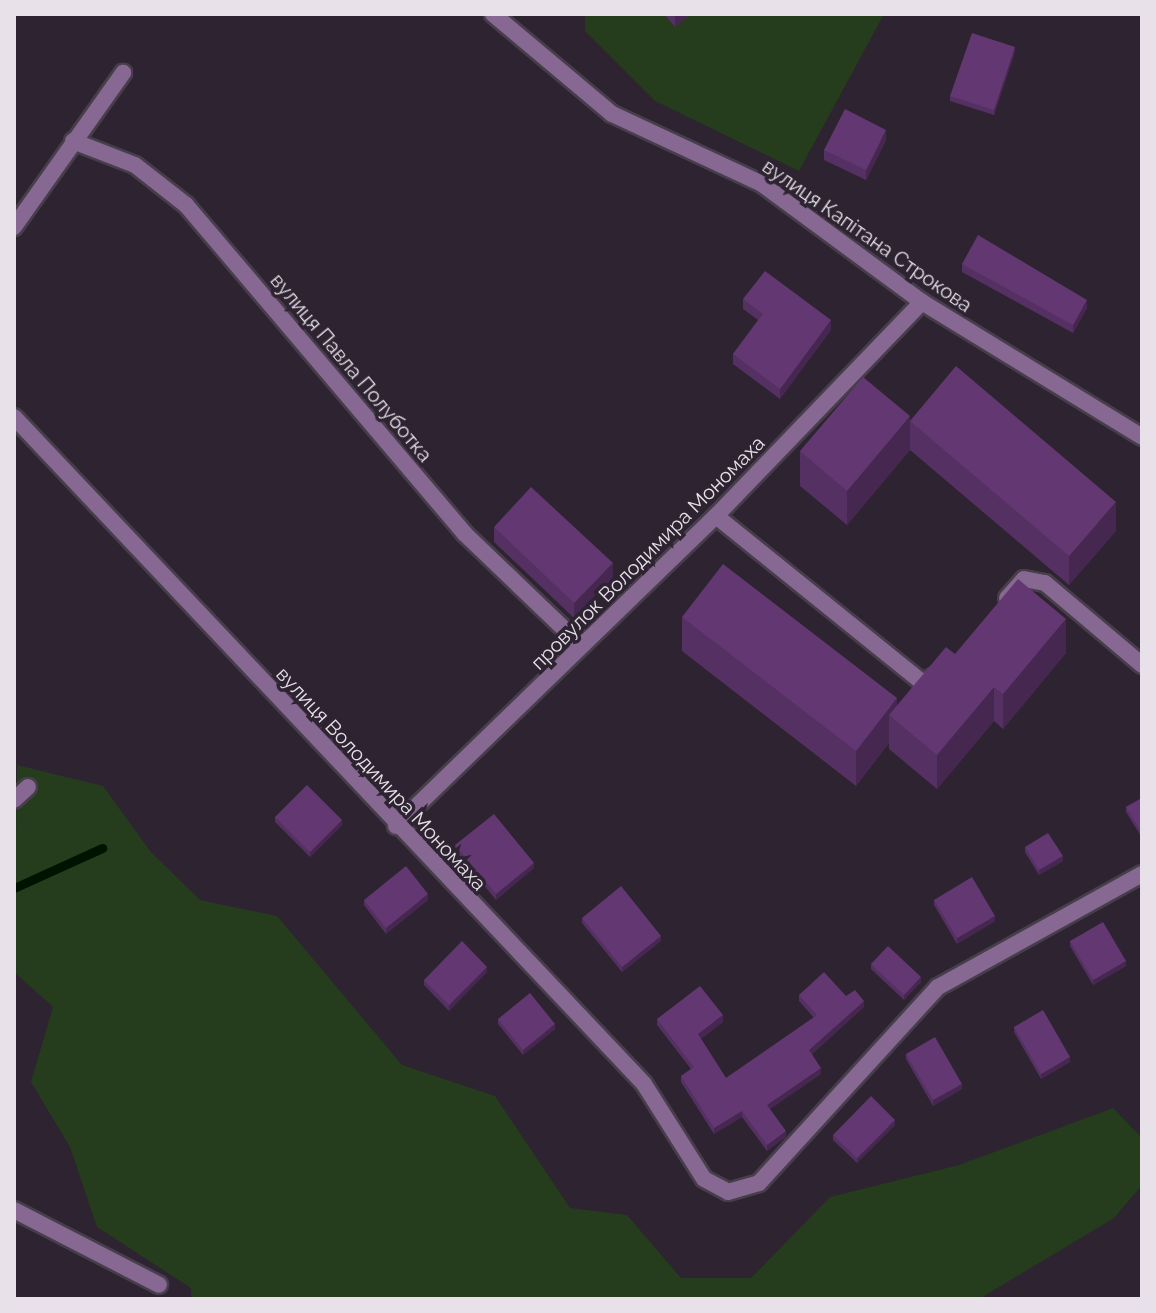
<!DOCTYPE html>
<html>
<head>
<meta charset="utf-8">
<style>
	body { margin:0 }
	#map { position:relative; width:1156px; height:1313px; overflow:hidden; background:#2d2331; font-family:Raleway,sans-serif }
	div>[style] { position:absolute }
	[style*='--x'] { left:calc(var(--x)*1px); top:calc(var(--y)*1px); width:calc(var(--w)*1px); rotate:calc(var(--a)*1deg) }
	.green>* { inset:0; background:#253d1c }
	.stream>* { height:9px; margin:-4.5px; padding:0 4.5px; transform-origin:4.5px; border-radius:4.5px; background:#001300 }
	.roads { filter:drop-shadow(2px 0 #473e4b) drop-shadow(-2px 0 #473e4b) drop-shadow(0 2px #473e4b) drop-shadow(0 -2px #473e4b) }
	.minor>* { height:16px; margin:-8px; padding:0 8px; transform-origin:8px; border-radius:8px; background:#876892 }
	.wall>* { inset:0; background:#553062 }
	.shaded-wall>* { inset:0; background:#452750 }
	.building>* { inset:0; background:#633872 }
	span { translate:-50% -50%; white-space:nowrap; text-align:center; line-height:1.15; -webkit-text-stroke:7px #2d2331; paint-order:stroke }
	.street-label { font-size:20px; color:#e8e1ea }
	.frame { position:absolute; inset:0; border:16px solid #e8e1ea; pointer-events:none }
</style>
</head>
<body>
<div id="map">
	<div class="green">
		<div style="clip-path:polygon(585px 14px,884px 14px,799px 171px,655px 101px,585px 31px)"></div>
		<div style="clip-path:polygon(17px 765px,103px 786px,150px 851px,200px 900px,277px 916px,402px 1065px,495px 1096px,570px 1208px,627px 1215px,681px 1278px,751px 1278px,830px 1197px,959px 1165px,1113px 1108px,1142px 1138px,1142px 1185px,1114px 1218px,979px 1299px,191px 1299px,191px 1288px,97px 1227px,70px 1147px,31px 1082px,53px 1007px,14px 972px)"></div>
	</div>
	<div class="stream">
		<div style="--x:14;--y:888;--w:97;--a:-24.4"></div>
	</div>
	<div class="roads">
		<div class="minor">
			<div style="--x:493;--y:14;--w:155;--a:40"></div>
			<div style="--x:612;--y:114;--w:166;--a:25"></div>
			<div style="--x:762;--y:184;--w:199;--a:36.4"></div>
			<div style="--x:922;--y:302;--w:258;--a:31.5"></div>
			<div style="--x:73;--y:141;--w:66;--a:21.2"></div>
			<div style="--x:135;--y:165;--w:65;--a:38.1"></div>
			<div style="--x:186;--y:205;--w:430;--a:49.7"></div>
			<div style="--x:464;--y:533;--w:163;--a:43.8"></div>
			<div style="--x:14;--y:227;--w:189;--a:-54.7"></div>
			<div style="--x:14;--y:417;--w:917;--a:46.63"></div>
			<div style="--x:644;--y:1084;--w:112;--a:57.7"></div>
			<div style="--x:704;--y:1179;--w:27;--a:28"></div>
			<div style="--x:728;--y:1192;--w:32;--a:-16"></div>
			<div style="--x:759;--y:1183;--w:265;--a:-47.6"></div>
			<div style="--x:938;--y:987;--w:233;--a:-29"></div>
			<div style="--x:716;--y:516;--w:266;--a:38.9"></div>
			<div style="--x:923;--y:683;--w:13;--a:-32"></div>
			<div style="--x:1007;--y:598;--w:25;--a:-48"></div>
			<div style="--x:1024;--y:579;--w:21;--a:11"></div>
			<div style="--x:1045;--y:583;--w:127;--a:40.2"></div>
			<div style="--x:14;--y:800;--w:19;--a:-43"></div>
			<div style="--x:396;--y:826;--w:446;--a:-44.1"></div>
			<div style="--x:716;--y:516;--w:297;--a:-46.1"></div>
			<div style="--x:14;--y:1210;--w:163;--a:27.3"></div>
		</div>
	</div>
	<div class="wall">
		<div style="clip-path:polygon(664px 14px,691px 14px,675px 27px)"></div>
		<div style="clip-path:polygon(1015px 52px,994px 115px,950px 101px,950px 96px)"></div>
		<div style="clip-path:polygon(886px 140px,866px 180px,824px 160px,824px 150px)"></div>
		<div style="clip-path:polygon(962px 264px,1087px 308px,1073px 333px,962px 272px)"></div>
		<div style="clip-path:polygon(743px 299px,831px 330px,780px 399px,733px 364px,733px 354px,758px 320px,743px 309px)"></div>
		<div style="clip-path:polygon(910px 421px,1116px 531px,1069px 585px,910px 450px,847px 525px,800px 486px,800px 451px)"></div>
		<div style="clip-path:polygon(494px 527px,613px 578px,574px 618px,494px 542px)"></div>
		<div style="clip-path:polygon(682px 617px,897px 706px,955px 654px,1066px 653px,1003px 729px,994px 721px,937px 789px,889px 749px,889px 743px,856px 786px,682px 651px)"></div>
		<div style="clip-path:polygon(1142px 798px,1142px 838px,1126px 812px,1126px 807px)"></div>
		<div style="clip-path:polygon(275px 817px,342px 825px,310px 857px,275px 822px)"></div>
		<div style="clip-path:polygon(455px 845px,534px 868px,496px 900px,455px 850px)"></div>
		<div style="clip-path:polygon(1025px 847px,1063px 861px,1039px 875px,1025px 852px)"></div>
		<div style="clip-path:polygon(364px 900px,428px 900px,386px 934px,364px 905px)"></div>
		<div style="clip-path:polygon(934px 900px,995px 921px,957px 944px,934px 905px)"></div>
		<div style="clip-path:polygon(582px 918px,661px 941px,622px 972px,582px 923px)"></div>
		<div style="clip-path:polygon(1070px 941px,1126px 966px,1093px 985px,1070px 946px)"></div>
		<div style="clip-path:polygon(871px 964px,921px 982px,904px 1000px,871px 969px)"></div>
		<div style="clip-path:polygon(487px 972px,449px 1011px,424px 985px,424px 980px)"></div>
		<div style="clip-path:polygon(799px 995px,846px 996px,864px 1007px,812px 1054px,821px 1074px,770px 1109px,786px 1137px,767px 1151px,742px 1117px,714px 1134px,681px 1082px,681px 1076px,691px 1069px,657px 1025px,657px 1019px,723px 1022px,701px 1039px,726px 1078px,814px 1018px,799px 1001px)"></div>
		<div style="clip-path:polygon(498px 1019px,555px 1029px,523px 1055px,498px 1024px)"></div>
		<div style="clip-path:polygon(1014px 1027px,1070px 1062px,1041px 1079px,1014px 1032px)"></div>
		<div style="clip-path:polygon(906px 1054px,962px 1089px,933px 1106px,906px 1059px)"></div>
		<div style="clip-path:polygon(895px 1125px,857px 1163px,833px 1140px,833px 1135px)"></div>
	</div>
	<div class="shaded-wall">
		<div style="clip-path:polygon(679px 14px,691px 14px,675px 27px,675px 17px)"></div>
		<div style="clip-path:polygon(1015px 47px,1015px 52px,994px 115px,994px 110px)"></div>
		<div style="clip-path:polygon(886px 130px,886px 140px,866px 180px,866px 170px)"></div>
		<div style="clip-path:polygon(1087px 300px,1087px 308px,1073px 333px,1073px 325px)"></div>
		<div style="clip-path:polygon(831px 320px,831px 330px,780px 399px,780px 389px)"></div>
		<div style="clip-path:polygon(910px 416px,910px 450px,847px 525px,847px 491px)"></div>
		<div style="clip-path:polygon(1116px 502px,1116px 531px,1069px 585px,1069px 556px)"></div>
		<div style="clip-path:polygon(613px 563px,613px 578px,574px 618px,574px 603px)"></div>
		<div style="clip-path:polygon(1066px 619px,1066px 653px,1003px 729px,1003px 694px)"></div>
		<div style="clip-path:polygon(994px 687px,994px 721px,937px 789px,937px 755px)"></div>
		<div style="clip-path:polygon(897px 698px,897px 721px,889px 715px,889px 743px,856px 786px,856px 751px)"></div>
		<div style="clip-path:polygon(342px 820px,342px 825px,310px 857px,310px 852px)"></div>
		<div style="clip-path:polygon(1063px 856px,1063px 861px,1039px 875px,1039px 870px)"></div>
		<div style="clip-path:polygon(534px 863px,534px 868px,496px 900px,496px 894px)"></div>
		<div style="clip-path:polygon(428px 894px,428px 900px,386px 934px,386px 928px)"></div>
		<div style="clip-path:polygon(995px 916px,995px 921px,957px 944px,957px 938px)"></div>
		<div style="clip-path:polygon(661px 936px,661px 941px,622px 972px,622px 967px)"></div>
		<div style="clip-path:polygon(1126px 961px,1126px 966px,1093px 985px,1093px 980px)"></div>
		<div style="clip-path:polygon(487px 967px,487px 972px,449px 1011px,449px 1005px)"></div>
		<div style="clip-path:polygon(921px 977px,921px 982px,904px 1000px,904px 995px)"></div>
		<div style="clip-path:polygon(864px 1001px,864px 1007px,809px 1056px,809px 1050px)"></div>
		<div style="clip-path:polygon(723px 1015px,723px 1022px,698px 1041px,698px 1034px)"></div>
		<div style="clip-path:polygon(555px 1024px,555px 1029px,523px 1055px,523px 1050px)"></div>
		<div style="clip-path:polygon(1070px 1057px,1070px 1062px,1041px 1079px,1041px 1074px)"></div>
		<div style="clip-path:polygon(821px 1068px,821px 1074px,767px 1111px,767px 1105px)"></div>
		<div style="clip-path:polygon(962px 1084px,962px 1089px,933px 1106px,933px 1100px)"></div>
		<div style="clip-path:polygon(742px 1111px,742px 1117px,714px 1134px,714px 1128px)"></div>
		<div style="clip-path:polygon(895px 1120px,895px 1125px,857px 1163px,857px 1158px)"></div>
		<div style="clip-path:polygon(786px 1131px,786px 1137px,767px 1151px,767px 1145px)"></div>
	</div>
	<div class="building">
		<div style="clip-path:polygon(972px 33px,1015px 47px,994px 110px,950px 96px)"></div>
		<div style="clip-path:polygon(845px 109px,886px 130px,866px 170px,824px 150px)"></div>
		<div style="clip-path:polygon(978px 235px,1087px 300px,1073px 325px,962px 264px)"></div>
		<div style="clip-path:polygon(765px 271px,831px 320px,780px 389px,733px 354px,763px 314px,743px 299px)"></div>
		<div style="clip-path:polygon(956px 366px,1116px 502px,1069px 556px,910px 421px)"></div>
		<div style="clip-path:polygon(863px 377px,910px 416px,847px 491px,800px 451px)"></div>
		<div style="clip-path:polygon(531px 487px,613px 563px,574px 603px,494px 527px)"></div>
		<div style="clip-path:polygon(723px 564px,897px 698px,856px 751px,682px 617px)"></div>
		<div style="clip-path:polygon(1018px 579px,1066px 619px,1003px 694px,994px 687px,937px 755px,889px 715px,946px 647px,955px 654px)"></div>
		<div style="clip-path:polygon(307px 785px,342px 820px,310px 852px,275px 817px)"></div>
		<div style="clip-path:polygon(1142px 798px,1142px 833px,1126px 807px)"></div>
		<div style="clip-path:polygon(494px 814px,534px 863px,496px 894px,455px 845px)"></div>
		<div style="clip-path:polygon(1048px 833px,1063px 856px,1039px 870px,1025px 847px)"></div>
		<div style="clip-path:polygon(406px 866px,428px 894px,386px 928px,364px 900px)"></div>
		<div style="clip-path:polygon(972px 877px,995px 916px,957px 938px,934px 900px)"></div>
		<div style="clip-path:polygon(621px 886px,661px 936px,622px 967px,582px 918px)"></div>
		<div style="clip-path:polygon(1103px 922px,1126px 961px,1093px 980px,1070px 941px)"></div>
		<div style="clip-path:polygon(462px 941px,487px 967px,449px 1005px,424px 980px)"></div>
		<div style="clip-path:polygon(888px 946px,921px 977px,904px 995px,871px 964px)"></div>
		<div style="clip-path:polygon(824px 972px,846px 996px,855px 990px,864px 1001px,809px 1050px,821px 1068px,767px 1105px,786px 1131px,767px 1145px,742px 1111px,714px 1128px,681px 1076px,694px 1067px,657px 1019px,700px 986px,723px 1015px,698px 1034px,726px 1078px,817px 1015px,799px 995px)"></div>
		<div style="clip-path:polygon(530px 993px,555px 1024px,523px 1050px,498px 1019px)"></div>
		<div style="clip-path:polygon(1043px 1010px,1070px 1057px,1041px 1074px,1014px 1027px)"></div>
		<div style="clip-path:polygon(935px 1037px,962px 1084px,933px 1100px,906px 1054px)"></div>
		<div style="clip-path:polygon(871px 1096px,895px 1120px,857px 1158px,833px 1135px)"></div>
	</div>
	<div class="street-label">
		<span style="left:867px;top:236px;rotate:35deg">вулиця Капітана Строкова</span>
		<span style="left:351px;top:368px;rotate:50deg">вулиця Павла Полуботка</span>
		<span style="left:648px;top:553px;rotate:-45deg">провулок Володимира Мономаха</span>
		<span style="left:381px;top:779px;rotate:47deg">вулиця Володимира Мономаха</span>
	</div>
	<div class="frame"></div>
</div>
</body>
</html>
